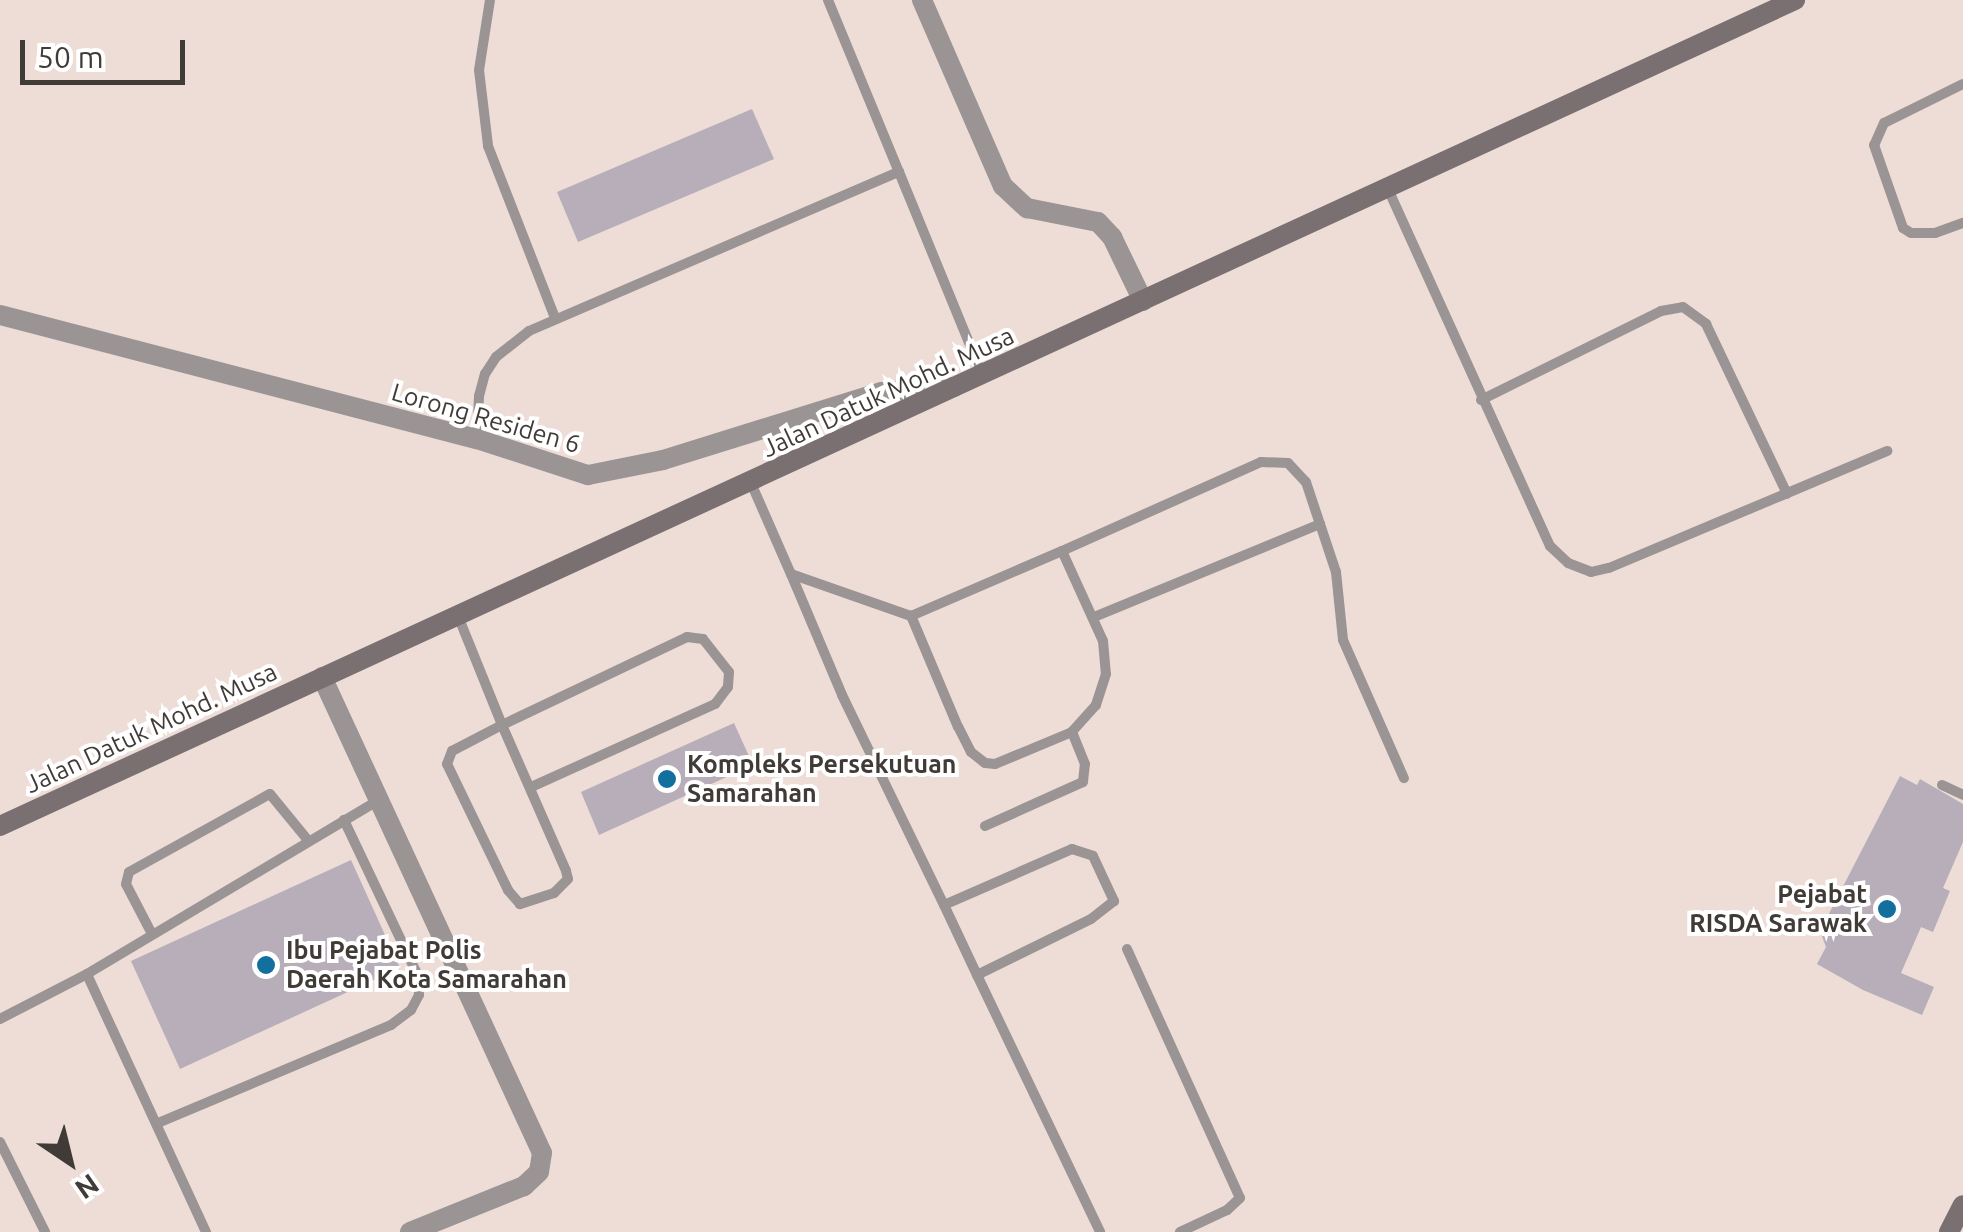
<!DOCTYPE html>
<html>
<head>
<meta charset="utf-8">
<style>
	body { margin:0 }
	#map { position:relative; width:1963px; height:1232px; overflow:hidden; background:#edddd6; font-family:Ubuntu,sans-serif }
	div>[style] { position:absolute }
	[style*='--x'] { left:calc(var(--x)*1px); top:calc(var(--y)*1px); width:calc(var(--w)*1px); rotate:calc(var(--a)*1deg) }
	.building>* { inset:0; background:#b7aeba }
	.service>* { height:10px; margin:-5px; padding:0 5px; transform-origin:5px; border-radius:5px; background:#9b9495 }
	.minor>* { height:20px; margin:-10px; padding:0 10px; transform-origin:10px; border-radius:10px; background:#9b9495 }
	.tertiary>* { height:20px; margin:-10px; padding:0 10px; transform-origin:10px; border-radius:10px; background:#9b9495 }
	.secondary>* { height:20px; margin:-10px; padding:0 10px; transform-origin:10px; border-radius:10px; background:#7a6f71 }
	.dots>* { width:28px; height:28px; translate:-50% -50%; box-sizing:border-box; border:5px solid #fff; border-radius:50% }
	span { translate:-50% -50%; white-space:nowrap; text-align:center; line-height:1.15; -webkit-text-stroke:8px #fff; paint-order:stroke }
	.street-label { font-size:25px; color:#413b38 }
	.poi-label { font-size:25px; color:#413b38; font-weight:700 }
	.left { translate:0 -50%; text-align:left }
	.right { translate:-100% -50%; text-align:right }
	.north { position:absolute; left:20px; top:1112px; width:100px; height:100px; -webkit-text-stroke:8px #fff; paint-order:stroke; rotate:145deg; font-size:28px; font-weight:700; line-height:40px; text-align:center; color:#413b38 }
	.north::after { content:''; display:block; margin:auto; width:35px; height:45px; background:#413b38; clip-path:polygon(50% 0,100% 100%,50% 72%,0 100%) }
	.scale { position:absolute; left:20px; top:40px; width:165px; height:45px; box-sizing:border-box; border:5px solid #413b38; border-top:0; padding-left:12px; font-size:30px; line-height:35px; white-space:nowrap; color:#413b38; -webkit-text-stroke:8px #fff; paint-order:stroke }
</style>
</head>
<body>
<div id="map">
	<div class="building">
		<div style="clip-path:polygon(752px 109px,774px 159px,578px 242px,557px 192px)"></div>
		<div style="clip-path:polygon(734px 723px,753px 765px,599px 835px,581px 792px)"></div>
		<div style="clip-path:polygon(1900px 776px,1917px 785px,1920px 779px,1963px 804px,1963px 842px,1943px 888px,1950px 891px,1933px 932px,1921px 927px,1901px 973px,1934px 987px,1922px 1015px,1863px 990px,1817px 964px,1826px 947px,1820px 931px)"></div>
		<div style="clip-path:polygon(351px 860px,400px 968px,180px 1069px,131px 961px)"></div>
	</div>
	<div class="service">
		<div style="--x:490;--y:0;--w:71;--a:98.9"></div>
		<div style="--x:479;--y:70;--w:77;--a:83.2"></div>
		<div style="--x:488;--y:146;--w:185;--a:68.7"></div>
		<div style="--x:828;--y:0;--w:186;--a:67.6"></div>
		<div style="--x:1963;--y:84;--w:88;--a:153.7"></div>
		<div style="--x:1884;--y:123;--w:24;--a:114"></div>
		<div style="--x:1874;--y:145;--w:88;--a:70.7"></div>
		<div style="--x:1903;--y:228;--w:9;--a:32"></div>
		<div style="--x:1911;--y:233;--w:24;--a:0"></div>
		<div style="--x:1935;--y:233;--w:30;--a:-20"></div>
		<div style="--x:1388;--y:189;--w:392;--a:65.6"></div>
		<div style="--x:1550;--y:546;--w:25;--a:43"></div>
		<div style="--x:1568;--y:563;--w:25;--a:21"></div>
		<div style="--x:1591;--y:572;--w:18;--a:-13"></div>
		<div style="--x:1609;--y:568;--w:302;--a:-22.8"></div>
		<div style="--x:1481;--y:400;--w:201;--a:-26.3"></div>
		<div style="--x:1661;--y:311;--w:22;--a:-10"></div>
		<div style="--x:1683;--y:307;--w:29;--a:36"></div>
		<div style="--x:1706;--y:324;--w:188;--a:64.5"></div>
		<div style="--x:477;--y:439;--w:43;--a:-87.3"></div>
		<div style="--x:479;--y:396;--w:23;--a:-75"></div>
		<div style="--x:485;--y:374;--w:20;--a:-57"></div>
		<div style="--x:496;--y:357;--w:42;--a:-38.2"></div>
		<div style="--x:529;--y:331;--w:403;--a:-23.3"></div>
		<div style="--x:899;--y:172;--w:218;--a:67.7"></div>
		<div style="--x:751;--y:483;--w:99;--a:66.3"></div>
		<div style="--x:791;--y:574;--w:127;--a:19.3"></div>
		<div style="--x:911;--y:616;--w:164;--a:-23.3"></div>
		<div style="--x:1062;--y:551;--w:99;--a:65.5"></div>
		<div style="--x:1103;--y:641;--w:33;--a:85"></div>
		<div style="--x:1106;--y:674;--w:33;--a:108"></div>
		<div style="--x:1096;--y:705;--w:36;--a:132"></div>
		<div style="--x:1072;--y:732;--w:83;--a:157.4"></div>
		<div style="--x:995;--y:764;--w:10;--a:-174"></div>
		<div style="--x:985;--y:763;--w:18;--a:-142"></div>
		<div style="--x:971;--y:752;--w:28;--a:-117"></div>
		<div style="--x:958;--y:727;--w:121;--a:-112.9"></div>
		<div style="--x:1320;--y:524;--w:51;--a:71.6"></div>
		<div style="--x:1336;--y:572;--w:68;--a:84.1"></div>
		<div style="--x:1343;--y:640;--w:151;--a:66.2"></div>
		<div style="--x:1062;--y:551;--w:218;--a:-24.1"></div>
		<div style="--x:1261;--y:462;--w:27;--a:2"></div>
		<div style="--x:1288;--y:463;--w:26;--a:47"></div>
		<div style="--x:1306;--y:482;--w:44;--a:71.6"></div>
		<div style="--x:1320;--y:524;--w:244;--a:157.6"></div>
		<div style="--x:791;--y:574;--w:131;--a:67.1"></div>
		<div style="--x:842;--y:695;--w:233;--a:64.1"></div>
		<div style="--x:944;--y:905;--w:140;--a:-23.6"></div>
		<div style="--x:1072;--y:849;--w:22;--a:18"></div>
		<div style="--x:1093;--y:856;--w:50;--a:65"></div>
		<div style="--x:1114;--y:901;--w:29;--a:142"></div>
		<div style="--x:1091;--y:919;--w:127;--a:153.8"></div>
		<div style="--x:977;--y:975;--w:77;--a:-115.2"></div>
		<div style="--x:458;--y:616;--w:118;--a:68"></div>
		<div style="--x:502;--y:725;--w:159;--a:66.3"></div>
		<div style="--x:566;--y:871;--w:8;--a:76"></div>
		<div style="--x:568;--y:879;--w:20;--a:135"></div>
		<div style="--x:554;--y:893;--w:36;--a:162"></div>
		<div style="--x:520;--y:904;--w:18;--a:-131"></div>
		<div style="--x:508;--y:890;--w:140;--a:-115.8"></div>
		<div style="--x:447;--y:764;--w:14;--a:-69"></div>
		<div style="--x:452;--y:751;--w:56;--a:-27.5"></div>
		<div style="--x:502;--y:725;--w:205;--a:-25.4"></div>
		<div style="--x:687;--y:637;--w:16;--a:7"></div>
		<div style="--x:703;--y:639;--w:42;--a:51.8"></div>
		<div style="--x:729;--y:672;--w:15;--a:94"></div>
		<div style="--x:728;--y:687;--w:21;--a:127"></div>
		<div style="--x:715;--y:704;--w:202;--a:155.7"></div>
		<div style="--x:1942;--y:785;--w:23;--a:25"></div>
		<div style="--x:985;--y:826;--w:107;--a:-24.2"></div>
		<div style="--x:1083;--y:782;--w:18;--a:-84"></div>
		<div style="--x:1085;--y:764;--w:35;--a:-112"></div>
		<div style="--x:152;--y:934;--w:56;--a:-117.5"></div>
		<div style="--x:126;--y:884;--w:12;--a:-76"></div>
		<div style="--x:129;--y:872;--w:161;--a:-29"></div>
		<div style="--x:270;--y:794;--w:58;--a:50.6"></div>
		<div style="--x:1127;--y:949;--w:273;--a:65.6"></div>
		<div style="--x:1240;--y:1198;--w:18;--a:137"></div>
		<div style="--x:1227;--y:1210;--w:52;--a:154.9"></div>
		<div style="--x:977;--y:975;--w:285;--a:64.4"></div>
		<div style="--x:0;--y:1019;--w:98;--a:-27.3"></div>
		<div style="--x:158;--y:1123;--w:253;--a:-22.8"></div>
		<div style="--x:391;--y:1025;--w:25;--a:-37"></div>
		<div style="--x:411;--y:1010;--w:17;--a:-62"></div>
		<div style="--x:419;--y:995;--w:19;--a:-93"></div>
		<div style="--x:418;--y:976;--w:173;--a:-115.4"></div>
		<div style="--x:0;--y:1142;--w:101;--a:63.4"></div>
		<div style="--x:206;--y:1232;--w:284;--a:-114.8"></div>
		<div style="--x:87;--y:974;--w:342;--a:-30.8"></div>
	</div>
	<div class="minor">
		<div style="--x:922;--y:0;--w:203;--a:66.5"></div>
		<div style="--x:1003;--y:186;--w:33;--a:43"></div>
		<div style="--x:1027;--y:208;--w:72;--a:11.2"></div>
		<div style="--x:1098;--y:222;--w:21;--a:47"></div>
		<div style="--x:1112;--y:237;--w:71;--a:64.2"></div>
		<div style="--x:322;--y:677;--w:524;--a:65.19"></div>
		<div style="--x:542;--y:1153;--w:19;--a:99"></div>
		<div style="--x:539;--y:1172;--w:21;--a:137"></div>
		<div style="--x:524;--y:1186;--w:123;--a:158"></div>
	</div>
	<div class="tertiary">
		<div style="--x:0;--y:315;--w:493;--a:14.6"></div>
		<div style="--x:477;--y:439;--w:117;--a:18"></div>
		<div style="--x:588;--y:475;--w:76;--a:-11.3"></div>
		<div style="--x:663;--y:460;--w:228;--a:-17.3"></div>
		<div style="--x:881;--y:392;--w:73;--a:-3.9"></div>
	</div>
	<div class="secondary">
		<div style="--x:0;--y:826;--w:1976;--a:-24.71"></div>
		<div style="--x:1949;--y:1232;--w:30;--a:-63"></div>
	</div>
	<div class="dots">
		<div style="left:667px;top:779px;background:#126f9e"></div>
		<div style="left:1887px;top:909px;background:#126f9e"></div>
		<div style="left:266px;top:965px;background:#126f9e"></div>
	</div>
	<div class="street-label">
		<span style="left:888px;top:392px;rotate:-25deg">Jalan Datuk Mohd. Musa</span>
		<span style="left:486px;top:418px;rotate:16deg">Lorong Residen 6</span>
		<span style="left:151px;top:728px;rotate:-25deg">Jalan Datuk Mohd. Musa</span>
	</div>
	<div class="poi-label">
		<span class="left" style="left:687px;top:779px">Kompleks Persekutuan<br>Samarahan</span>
		<span class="right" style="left:1867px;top:909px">Pejabat<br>RISDA Sarawak</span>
		<span class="left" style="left:286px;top:965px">Ibu Pejabat Polis<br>Daerah Kota Samarahan</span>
	</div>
	<div class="north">N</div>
	<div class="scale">50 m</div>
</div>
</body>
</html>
